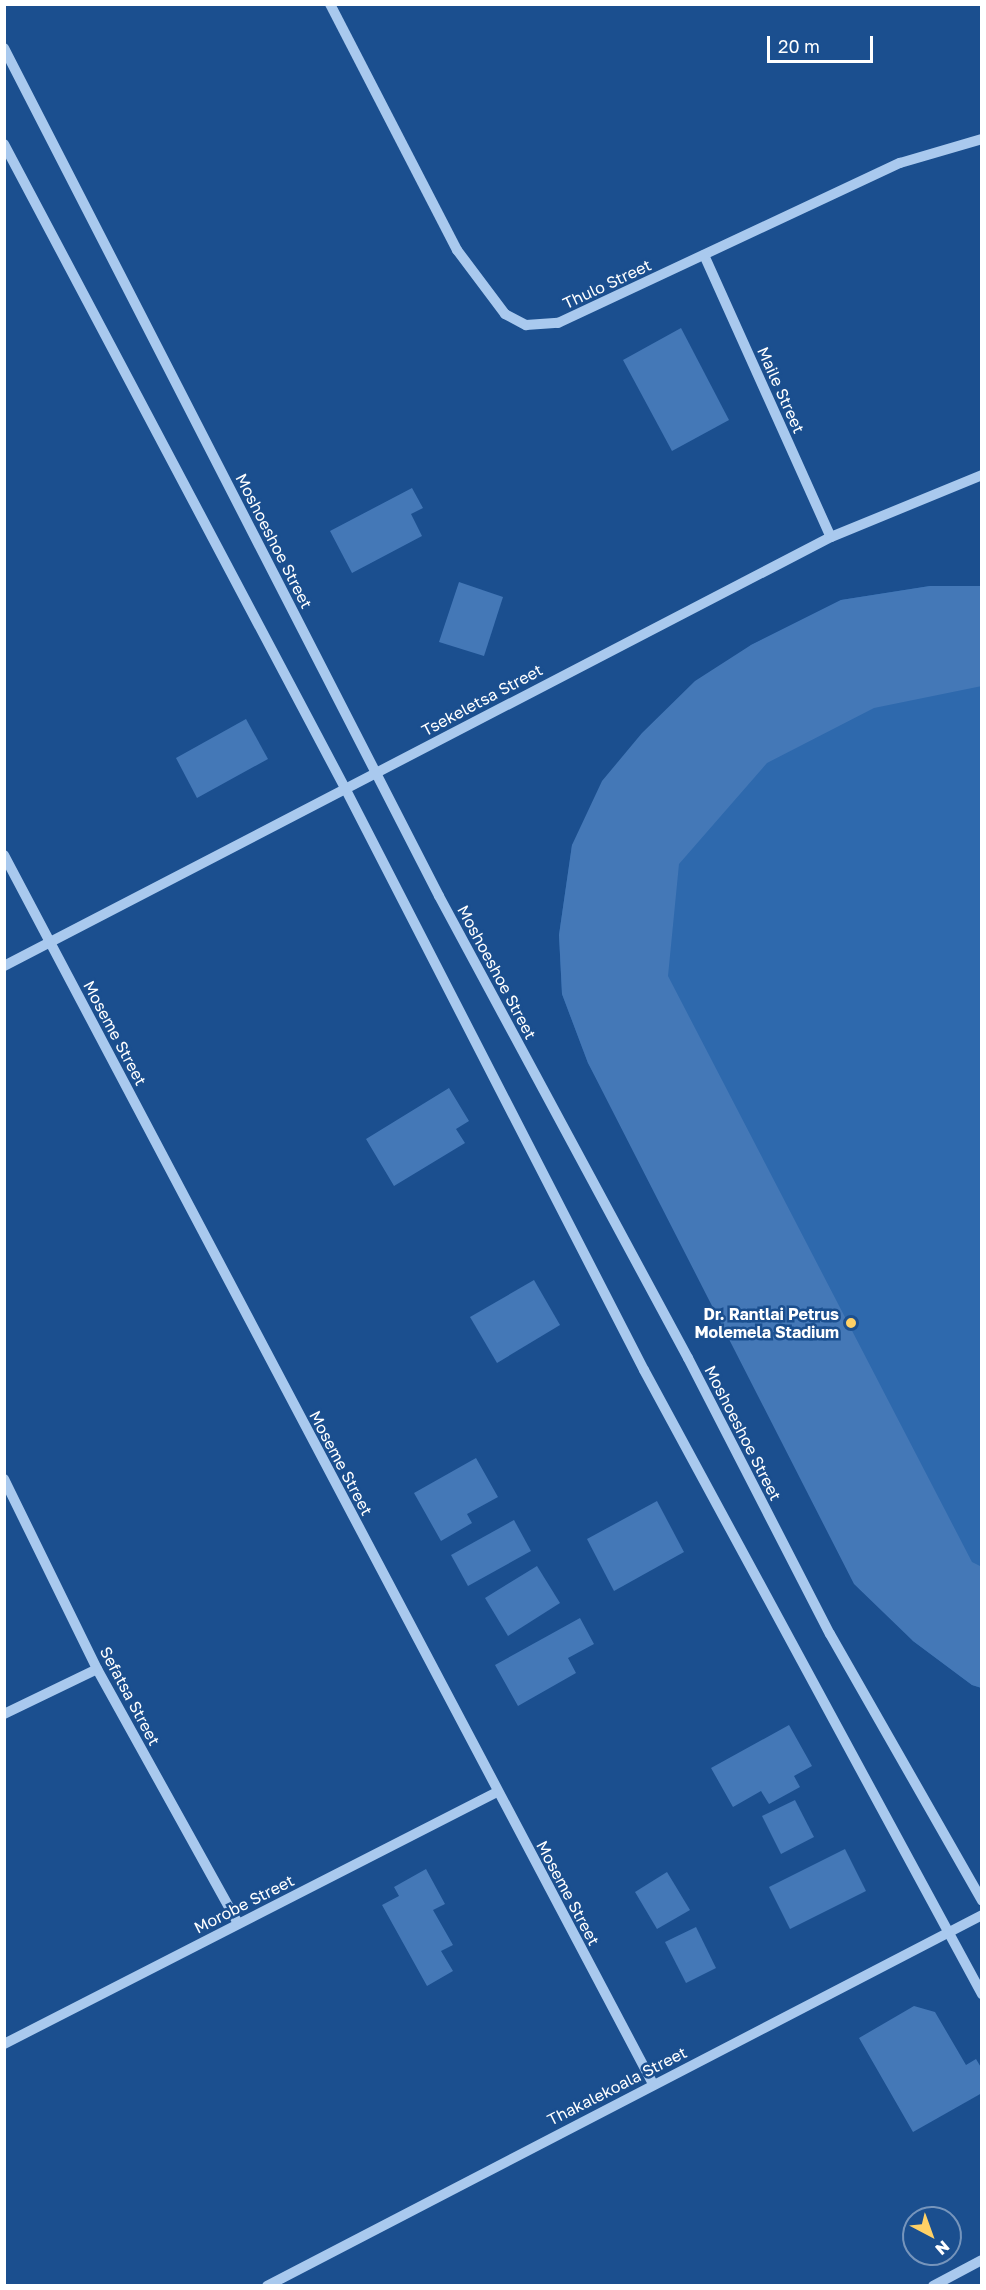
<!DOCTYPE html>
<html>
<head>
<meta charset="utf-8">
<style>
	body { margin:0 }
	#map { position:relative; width:986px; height:2290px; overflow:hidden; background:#1b4f8f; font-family:"Golos Text",sans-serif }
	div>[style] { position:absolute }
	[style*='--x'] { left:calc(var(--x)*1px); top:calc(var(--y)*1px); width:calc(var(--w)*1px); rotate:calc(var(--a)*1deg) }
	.green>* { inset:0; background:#2e69ad }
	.building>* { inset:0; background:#4478b7 }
	.minor>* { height:10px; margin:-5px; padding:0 5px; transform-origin:5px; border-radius:5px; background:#a9c9ee }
	.dots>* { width:16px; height:16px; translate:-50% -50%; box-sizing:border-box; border:3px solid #1b4f8f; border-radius:50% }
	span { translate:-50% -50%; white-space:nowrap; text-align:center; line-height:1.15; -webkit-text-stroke:5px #1b4f8f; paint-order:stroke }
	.street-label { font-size:16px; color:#fff }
	.poi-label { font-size:16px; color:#fff; font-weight:700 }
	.right { translate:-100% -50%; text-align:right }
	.frame { position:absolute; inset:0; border:6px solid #fff; pointer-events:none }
	.north { position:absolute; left:902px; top:2206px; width:60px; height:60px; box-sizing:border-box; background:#1b4f8f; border:2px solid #7695bc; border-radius:50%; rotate:139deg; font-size:16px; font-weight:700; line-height:24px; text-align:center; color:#fff }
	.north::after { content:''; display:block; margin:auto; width:21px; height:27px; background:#ffd166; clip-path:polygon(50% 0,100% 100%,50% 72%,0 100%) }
	.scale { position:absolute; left:767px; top:36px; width:106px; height:27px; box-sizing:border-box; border:3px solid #fff; border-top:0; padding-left:8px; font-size:18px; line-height:21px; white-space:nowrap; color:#fff; -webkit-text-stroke:4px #1b4f8f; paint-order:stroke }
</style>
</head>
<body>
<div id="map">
	<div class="green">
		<div style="clip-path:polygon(930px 586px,981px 586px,981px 1688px,972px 1685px,913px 1641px,588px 1063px,562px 994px,559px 935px,572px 845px,751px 645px,841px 600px)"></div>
	</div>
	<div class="building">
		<div style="clip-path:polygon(681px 328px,729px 420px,672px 451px,623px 360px)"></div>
		<div style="clip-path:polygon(412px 488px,423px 508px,411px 514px,422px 536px,352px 573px,330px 531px)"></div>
		<div style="clip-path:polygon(459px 582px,503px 597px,484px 656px,439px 642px)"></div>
		<div style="clip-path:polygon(930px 586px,982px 586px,982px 686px,874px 708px,767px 763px,679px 864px,668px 976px,972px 1562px,982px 1567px,982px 1688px,972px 1685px,913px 1641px,854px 1584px,588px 1063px,562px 994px,559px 935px,572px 845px,602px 781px,642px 733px,695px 681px,751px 645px,841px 600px)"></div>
		<div style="clip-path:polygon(246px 719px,268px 759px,197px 798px,176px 758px)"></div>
		<div style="clip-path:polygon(449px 1088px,469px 1121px,456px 1129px,465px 1143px,394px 1186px,366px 1139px)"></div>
		<div style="clip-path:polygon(534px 1280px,560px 1325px,497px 1363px,470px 1317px)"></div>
		<div style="clip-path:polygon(476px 1458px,498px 1497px,467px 1514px,472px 1523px,441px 1541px,414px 1493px)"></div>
		<div style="clip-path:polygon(657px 1501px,684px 1552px,614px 1591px,587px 1539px)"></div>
		<div style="clip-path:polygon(514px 1520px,531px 1551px,468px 1586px,451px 1555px)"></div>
		<div style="clip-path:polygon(537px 1566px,560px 1603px,508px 1636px,485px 1598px)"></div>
		<div style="clip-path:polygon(580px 1618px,594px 1644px,568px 1658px,576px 1673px,518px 1706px,495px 1665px)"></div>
		<div style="clip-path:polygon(789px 1725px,812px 1766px,794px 1776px,800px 1787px,769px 1804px,761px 1791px,733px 1807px,711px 1768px)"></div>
		<div style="clip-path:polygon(795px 1800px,814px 1837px,781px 1854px,762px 1816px)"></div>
		<div style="clip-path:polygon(845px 1849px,866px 1891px,790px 1929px,769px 1887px)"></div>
		<div style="clip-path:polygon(426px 1869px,445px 1904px,433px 1910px,453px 1945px,441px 1951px,453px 1971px,427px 1986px,382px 1905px,399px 1896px,394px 1887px)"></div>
		<div style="clip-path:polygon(667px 1872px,690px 1910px,657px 1929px,635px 1892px)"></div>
		<div style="clip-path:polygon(696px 1927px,716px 1968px,686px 1983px,665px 1942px)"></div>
		<div style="clip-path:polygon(914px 2006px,935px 2012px,966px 2065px,976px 2059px,982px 2069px,982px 2093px,913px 2132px,859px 2038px)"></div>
	</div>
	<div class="minor">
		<div style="--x:330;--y:4;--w:277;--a:62.7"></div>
		<div style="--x:457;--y:250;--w:80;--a:53.1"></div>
		<div style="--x:505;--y:314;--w:24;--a:28"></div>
		<div style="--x:526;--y:325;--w:32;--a:-4"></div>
		<div style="--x:558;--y:323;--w:378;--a:-25.1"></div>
		<div style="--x:900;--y:163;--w:85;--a:-16.3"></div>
		<div style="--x:4;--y:48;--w:953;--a:62.84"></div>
		<div style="--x:439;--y:896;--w:525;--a:61.68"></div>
		<div style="--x:688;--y:1358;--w:310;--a:62.8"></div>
		<div style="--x:830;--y:1634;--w:307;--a:60.3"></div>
		<div style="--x:4;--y:144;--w:729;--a:62.1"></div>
		<div style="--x:345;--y:788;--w:654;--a:62.81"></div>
		<div style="--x:644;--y:1370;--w:710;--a:61.56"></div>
		<div style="--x:704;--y:255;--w:309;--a:65.8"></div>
		<div style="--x:4;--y:855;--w:1390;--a:62.16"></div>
		<div style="--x:4;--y:966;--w:932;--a:-27.42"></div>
		<div style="--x:831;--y:537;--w:163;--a:-22.3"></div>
		<div style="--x:4;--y:1479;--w:212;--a:63.9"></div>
		<div style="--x:97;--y:1669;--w:291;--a:61"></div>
		<div style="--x:4;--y:1714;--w:103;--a:-25.8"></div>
		<div style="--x:4;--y:2044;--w:554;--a:-27.07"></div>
		<div style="--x:267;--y:2286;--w:806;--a:-27.42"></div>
		<div style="--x:933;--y:2286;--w:55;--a:-28"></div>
	</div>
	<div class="dots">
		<div style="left:851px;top:1323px;background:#ffd166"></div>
	</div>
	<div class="street-label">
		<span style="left:607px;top:284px;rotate:-25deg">Thulo Street</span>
		<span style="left:781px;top:390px;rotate:66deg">Maile Street</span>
		<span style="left:274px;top:541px;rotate:63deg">Moshoeshoe Street</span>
		<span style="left:482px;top:700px;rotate:-28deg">Tsekeletsa Street</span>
		<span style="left:497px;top:972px;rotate:62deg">Moshoeshoe Street</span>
		<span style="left:115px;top:1033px;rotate:62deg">Moseme Street</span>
		<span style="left:743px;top:1433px;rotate:63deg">Moshoeshoe Street</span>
		<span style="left:341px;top:1463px;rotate:62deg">Moseme Street</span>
		<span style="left:130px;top:1696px;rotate:62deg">Sefatsa Street</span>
		<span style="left:568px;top:1893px;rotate:62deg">Moseme Street</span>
		<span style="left:244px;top:1904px;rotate:-27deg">Morobe Street</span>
		<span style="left:617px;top:2086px;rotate:-27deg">Thakalekoala Street</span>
	</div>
	<div class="poi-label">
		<span class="right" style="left:839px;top:1323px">Dr. Rantlai Petrus<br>Molemela Stadium</span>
	</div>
	<div class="frame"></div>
	<div class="north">N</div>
	<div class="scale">20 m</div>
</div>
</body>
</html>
